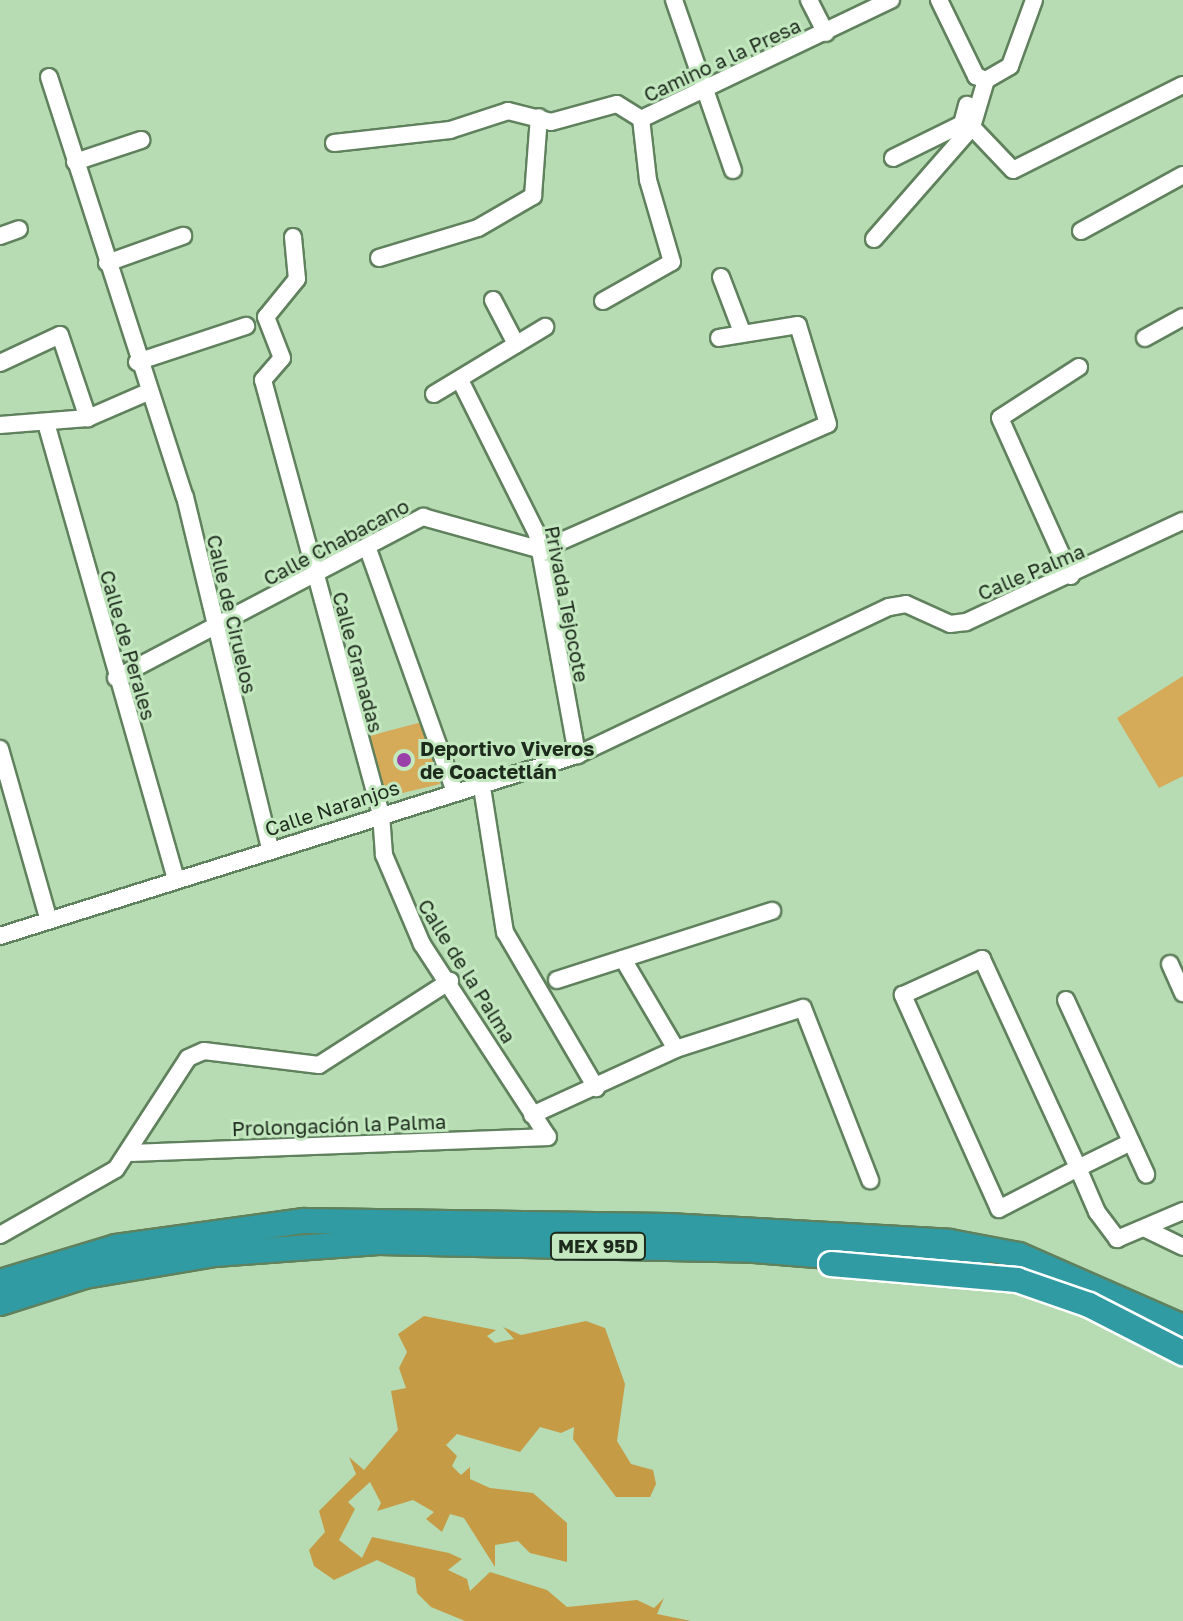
<!DOCTYPE html>
<html>
<head>
<meta charset="utf-8">
<style>
	body { margin:0 }
	#map { position:relative; width:1183px; height:1621px; overflow:hidden; background:#b7dbb2; font-family:"Golos Text",sans-serif }
	div>[style] { position:absolute }
	[style*='--x'] { left:calc(var(--x)*1px); top:calc(var(--y)*1px); width:calc(var(--w)*1px); rotate:calc(var(--a)*1deg) }
	.green>* { inset:0; background:#d5aa59 }
	.forest>* { inset:0; background:#c59b46 }
	.roads { filter:drop-shadow(2px 0 #60815d) drop-shadow(-2px 0 #60815d) drop-shadow(0 2px #60815d) drop-shadow(0 -2px #60815d) }
	.minor>* { height:16px; margin:-8px; padding:0 8px; transform-origin:8px; border-radius:8px; background:#fff }
	.highway>* { height:24px; margin:-12px; padding:0 12px; transform-origin:12px; border-radius:12px; background:#309ba3 }
	.bridges { filter:drop-shadow(2px 0 #fff) drop-shadow(-2px 0 #fff) drop-shadow(0 2px #fff) drop-shadow(0 -2px #fff) }
	.highway-bridge>* { height:24px; margin:-12px; padding:0 12px; transform-origin:12px; border-radius:12px; background:#309ba3 }
	.dots>* { width:22px; height:22px; translate:-50% -50%; box-sizing:border-box; border:4px solid #c3e8bf; border-radius:50% }
	span { translate:-50% -50%; white-space:nowrap; text-align:center; line-height:1.15; -webkit-text-stroke:6px #c3e8bf; paint-order:stroke }
	.shield-label span { padding:2px 6px; background:#c3e8bf; border:2px solid; border-radius:6px; -webkit-text-stroke-width:0 }
	.shield-label { font-size:18px; color:#1d2b1c; font-weight:700 }
	.street-label { font-size:20px; color:#1d2b1c }
	.poi-label { font-size:20px; color:#1d2b1c; font-weight:700 }
	.left { translate:0 -50%; text-align:left }
</style>
</head>
<body>
<div id="map">
	<div class="green">
		<div style="clip-path:polygon(1183px 676px,1183px 776px,1159px 788px,1117px 718px)"></div>
		<div style="clip-path:polygon(422px 722px,440px 784px,386px 797px,369px 736px)"></div>
	</div>
	<div class="forest">
		<div style="clip-path:polygon(424px 1316px,496px 1330px,487px 1336px,495px 1343px,514px 1339px,503px 1327px,521px 1335px,586px 1321px,605px 1328px,625px 1384px,617px 1441px,631px 1464px,653px 1470px,656px 1484px,650px 1497px,616px 1497px,573px 1439px,574px 1427px,561px 1433px,540px 1427px,520px 1452px,457px 1434px,446px 1445px,457px 1456px,452px 1466px,461px 1475px,470px 1467px,470px 1479px,490px 1488px,533px 1493px,567px 1523px,567px 1562px,530px 1553px,518px 1541px,495px 1545px,495px 1567px,464px 1518px,450px 1514px,442px 1532px,426px 1519px,434px 1512px,413px 1500px,377px 1511px,381px 1503px,370px 1482px,348px 1502px,355px 1509px,339px 1540px,362px 1558px,372px 1537px,449px 1553px,462px 1559px,448px 1570px,467px 1579px,470px 1591px,490px 1572px,547px 1590px,567px 1607px,637px 1600px,654px 1608px,664px 1598px,657px 1614px,691px 1621px,465px 1621px,431px 1607px,417px 1593px,415px 1578px,377px 1560px,334px 1580px,314px 1566px,309px 1550px,325px 1532px,319px 1511px,356px 1474px,349px 1457px,364px 1470px,398px 1430px,391px 1391px,406px 1388px,399px 1368px,407px 1352px,398px 1334px)"></div>
	</div>
	<div class="roads">
		<div class="minor">
			<div style="--x:674;--y:0;--w:180;--a:70.9"></div>
			<div style="--x:809;--y:0;--w:37;--a:63"></div>
			<div style="--x:939;--y:0;--w:85;--a:64"></div>
			<div style="--x:976;--y:76;--w:11;--a:22"></div>
			<div style="--x:986;--y:80;--w:28;--a:-30"></div>
			<div style="--x:1010;--y:66;--w:70;--a:-70"></div>
			<div style="--x:49;--y:77;--w:441;--a:72.1"></div>
			<div style="--x:185;--y:497;--w:361;--a:76.4"></div>
			<div style="--x:986;--y:80;--w:49;--a:106.6"></div>
			<div style="--x:972;--y:127;--w:59;--a:46.4"></div>
			<div style="--x:1013;--y:170;--w:190;--a:-26.6"></div>
			<div style="--x:334;--y:143;--w:117;--a:-6.4"></div>
			<div style="--x:450;--y:130;--w:61;--a:-18.1"></div>
			<div style="--x:508;--y:111;--w:44;--a:14.3"></div>
			<div style="--x:551;--y:122;--w:68;--a:-15.3"></div>
			<div style="--x:617;--y:104;--w:28;--a:32"></div>
			<div style="--x:641;--y:119;--w:277;--a:-25.5"></div>
			<div style="--x:893;--y:158;--w:77;--a:-26.2"></div>
			<div style="--x:962;--y:124;--w:20;--a:-75"></div>
			<div style="--x:75;--y:162;--w:70;--a:-18.4"></div>
			<div style="--x:1081;--y:231;--w:116;--a:-28.8"></div>
			<div style="--x:0;--y:236;--w:20;--a:-20"></div>
			<div style="--x:293;--y:237;--w:42;--a:84.6"></div>
			<div style="--x:297;--y:279;--w:49;--a:129.2"></div>
			<div style="--x:266;--y:317;--w:44;--a:68.7"></div>
			<div style="--x:282;--y:358;--w:29;--a:131"></div>
			<div style="--x:263;--y:380;--w:450;--a:74.8"></div>
			<div style="--x:381;--y:814;--w:41;--a:85.8"></div>
			<div style="--x:384;--y:855;--w:97;--a:66.9"></div>
			<div style="--x:422;--y:944;--w:230;--a:56.9"></div>
			<div style="--x:874;--y:239;--w:149;--a:-48.8"></div>
			<div style="--x:379;--y:258;--w:103;--a:-16.9"></div>
			<div style="--x:478;--y:228;--w:64;--a:-30.2"></div>
			<div style="--x:533;--y:196;--w:79;--a:-85.7"></div>
			<div style="--x:107;--y:263;--w:81;--a:-19.6"></div>
			<div style="--x:721;--y:277;--w:59;--a:69.1"></div>
			<div style="--x:493;--y:300;--w:50;--a:62.4"></div>
			<div style="--x:603;--y:301;--w:79;--a:-29.5"></div>
			<div style="--x:672;--y:262;--w:85;--a:-106.3"></div>
			<div style="--x:648;--y:180;--w:61;--a:-96.5"></div>
			<div style="--x:1145;--y:338;--w:43;--a:-28.9"></div>
			<div style="--x:137;--y:362;--w:115;--a:-18.3"></div>
			<div style="--x:0;--y:363;--w:66;--a:-25"></div>
			<div style="--x:60;--y:335;--w:88;--a:71.4"></div>
			<div style="--x:460;--y:380;--w:172;--a:63.4"></div>
			<div style="--x:537;--y:534;--w:225;--a:79.7"></div>
			<div style="--x:434;--y:394;--w:130;--a:-31.1"></div>
			<div style="--x:46;--y:423;--w:471;--a:74.1"></div>
			<div style="--x:0;--y:425;--w:88;--a:-4.5"></div>
			<div style="--x:88;--y:418;--w:65;--a:-23.4"></div>
			<div style="--x:368;--y:549;--w:255;--a:70.3"></div>
			<div style="--x:1071;--y:576;--w:173;--a:-114.2"></div>
			<div style="--x:1000;--y:418;--w:94;--a:-32.8"></div>
			<div style="--x:116;--y:678;--w:347;--a:-27.7"></div>
			<div style="--x:423;--y:517;--w:123;--a:15.6"></div>
			<div style="--x:541;--y:550;--w:313;--a:-23.7"></div>
			<div style="--x:828;--y:424;--w:103;--a:-106.9"></div>
			<div style="--x:798;--y:325;--w:80;--a:170.7"></div>
			<div style="--x:0;--y:749;--w:175;--a:74.1"></div>
			<div style="--x:481;--y:781;--w:153;--a:81"></div>
			<div style="--x:505;--y:932;--w:181;--a:59.7"></div>
			<div style="--x:0;--y:936;--w:605;--a:-17.42"></div>
			<div style="--x:577;--y:755;--w:345;--a:-25.4"></div>
			<div style="--x:889;--y:607;--w:17;--a:-10"></div>
			<div style="--x:906;--y:604;--w:48;--a:24.4"></div>
			<div style="--x:950;--y:624;--w:16;--a:-7"></div>
			<div style="--x:966;--y:622;--w:239;--a:-25"></div>
			<div style="--x:623;--y:959;--w:104;--a:59.5"></div>
			<div style="--x:1170;--y:964;--w:32;--a:66"></div>
			<div style="--x:557;--y:980;--w:226;--a:-17.8"></div>
			<div style="--x:1066;--y:1000;--w:192;--a:65.3"></div>
			<div style="--x:532;--y:1115;--w:158;--a:-24.6"></div>
			<div style="--x:676;--y:1049;--w:133;--a:-17.9"></div>
			<div style="--x:803;--y:1008;--w:185;--a:68.7"></div>
			<div style="--x:1131;--y:1142;--w:59;--a:153.9"></div>
			<div style="--x:1078;--y:1168;--w:89;--a:152.6"></div>
			<div style="--x:999;--y:1209;--w:235;--a:-114.2"></div>
			<div style="--x:903;--y:995;--w:87;--a:-24.5"></div>
			<div style="--x:982;--y:959;--w:230;--a:65.3"></div>
			<div style="--x:1078;--y:1168;--w:48;--a:66.6"></div>
			<div style="--x:1097;--y:1212;--w:34;--a:53"></div>
			<div style="--x:1117;--y:1239;--w:72;--a:-23"></div>
			<div style="--x:132;--y:1153;--w:416;--a:-2.2"></div>
			<div style="--x:1146;--y:1229;--w:41;--a:25.9"></div>
			<div style="--x:0;--y:1235;--w:133;--a:-29.6"></div>
			<div style="--x:116;--y:1169;--w:132;--a:-57"></div>
			<div style="--x:188;--y:1058;--w:17;--a:-24"></div>
			<div style="--x:204;--y:1051;--w:116;--a:6.9"></div>
			<div style="--x:319;--y:1065;--w:156;--a:-32.7"></div>
		</div>
		<div class="highway">
			<div style="--x:0;--y:1282;--w:121;--a:-16.8"></div>
			<div style="--x:116;--y:1247;--w:190;--a:-7.9"></div>
			<div style="--x:304;--y:1221;--w:364;--a:0.8"></div>
			<div style="--x:668;--y:1226;--w:282;--a:3.2"></div>
			<div style="--x:950;--y:1242;--w:70;--a:10.7"></div>
			<div style="--x:1019;--y:1255;--w:179;--a:23.7"></div>
			<div style="--x:0;--y:1303;--w:89;--a:-17.6"></div>
			<div style="--x:85;--y:1276;--w:132;--a:-9.6"></div>
			<div style="--x:215;--y:1254;--w:164;--a:-4.2"></div>
			<div style="--x:379;--y:1242;--w:375;--a:1.2"></div>
			<div style="--x:754;--y:1250;--w:225;--a:4.6"></div>
		</div>
	</div>
	<div class="bridges">
		<div class="highway-bridge">
			<div style="--x:831;--y:1264;--w:187;--a:4.9"></div>
			<div style="--x:1017;--y:1280;--w:76;--a:19.1"></div>
			<div style="--x:1089;--y:1305;--w:106;--a:27.1"></div>
		</div>
	</div>
	<div class="dots">
		<div style="left:404px;top:760px;background:#9b3fa9"></div>
	</div>
	<div class="shield-label">
		<span style="left:598px;top:1246px">MEX 95D</span>
	</div>
	<div class="street-label">
		<span style="left:722px;top:60px;rotate:-25deg">Camino a la Presa</span>
		<span style="left:336px;top:542px;rotate:-28deg">Calle Chabacano</span>
		<span style="left:1031px;top:572px;rotate:-23deg">Calle Palma</span>
		<span style="left:567px;top:604px;rotate:79deg">Privada Tejocote</span>
		<span style="left:232px;top:614px;rotate:77deg">Calle de Ciruelos</span>
		<span style="left:128px;top:645px;rotate:74deg">Calle de Perales</span>
		<span style="left:358px;top:662px;rotate:75deg">Calle Granadas</span>
		<span style="left:332px;top:808px;rotate:-18deg">Calle Naranjos</span>
		<span style="left:467px;top:971px;rotate:58deg">Calle de la Palma</span>
		<span style="left:339px;top:1125px;rotate:-2deg">Prolongación la Palma</span>
	</div>
	<div class="poi-label">
		<span class="left" style="left:420px;top:760px">Deportivo Viveros<br>de Coactetlán</span>
	</div>
</div>
</body>
</html>
